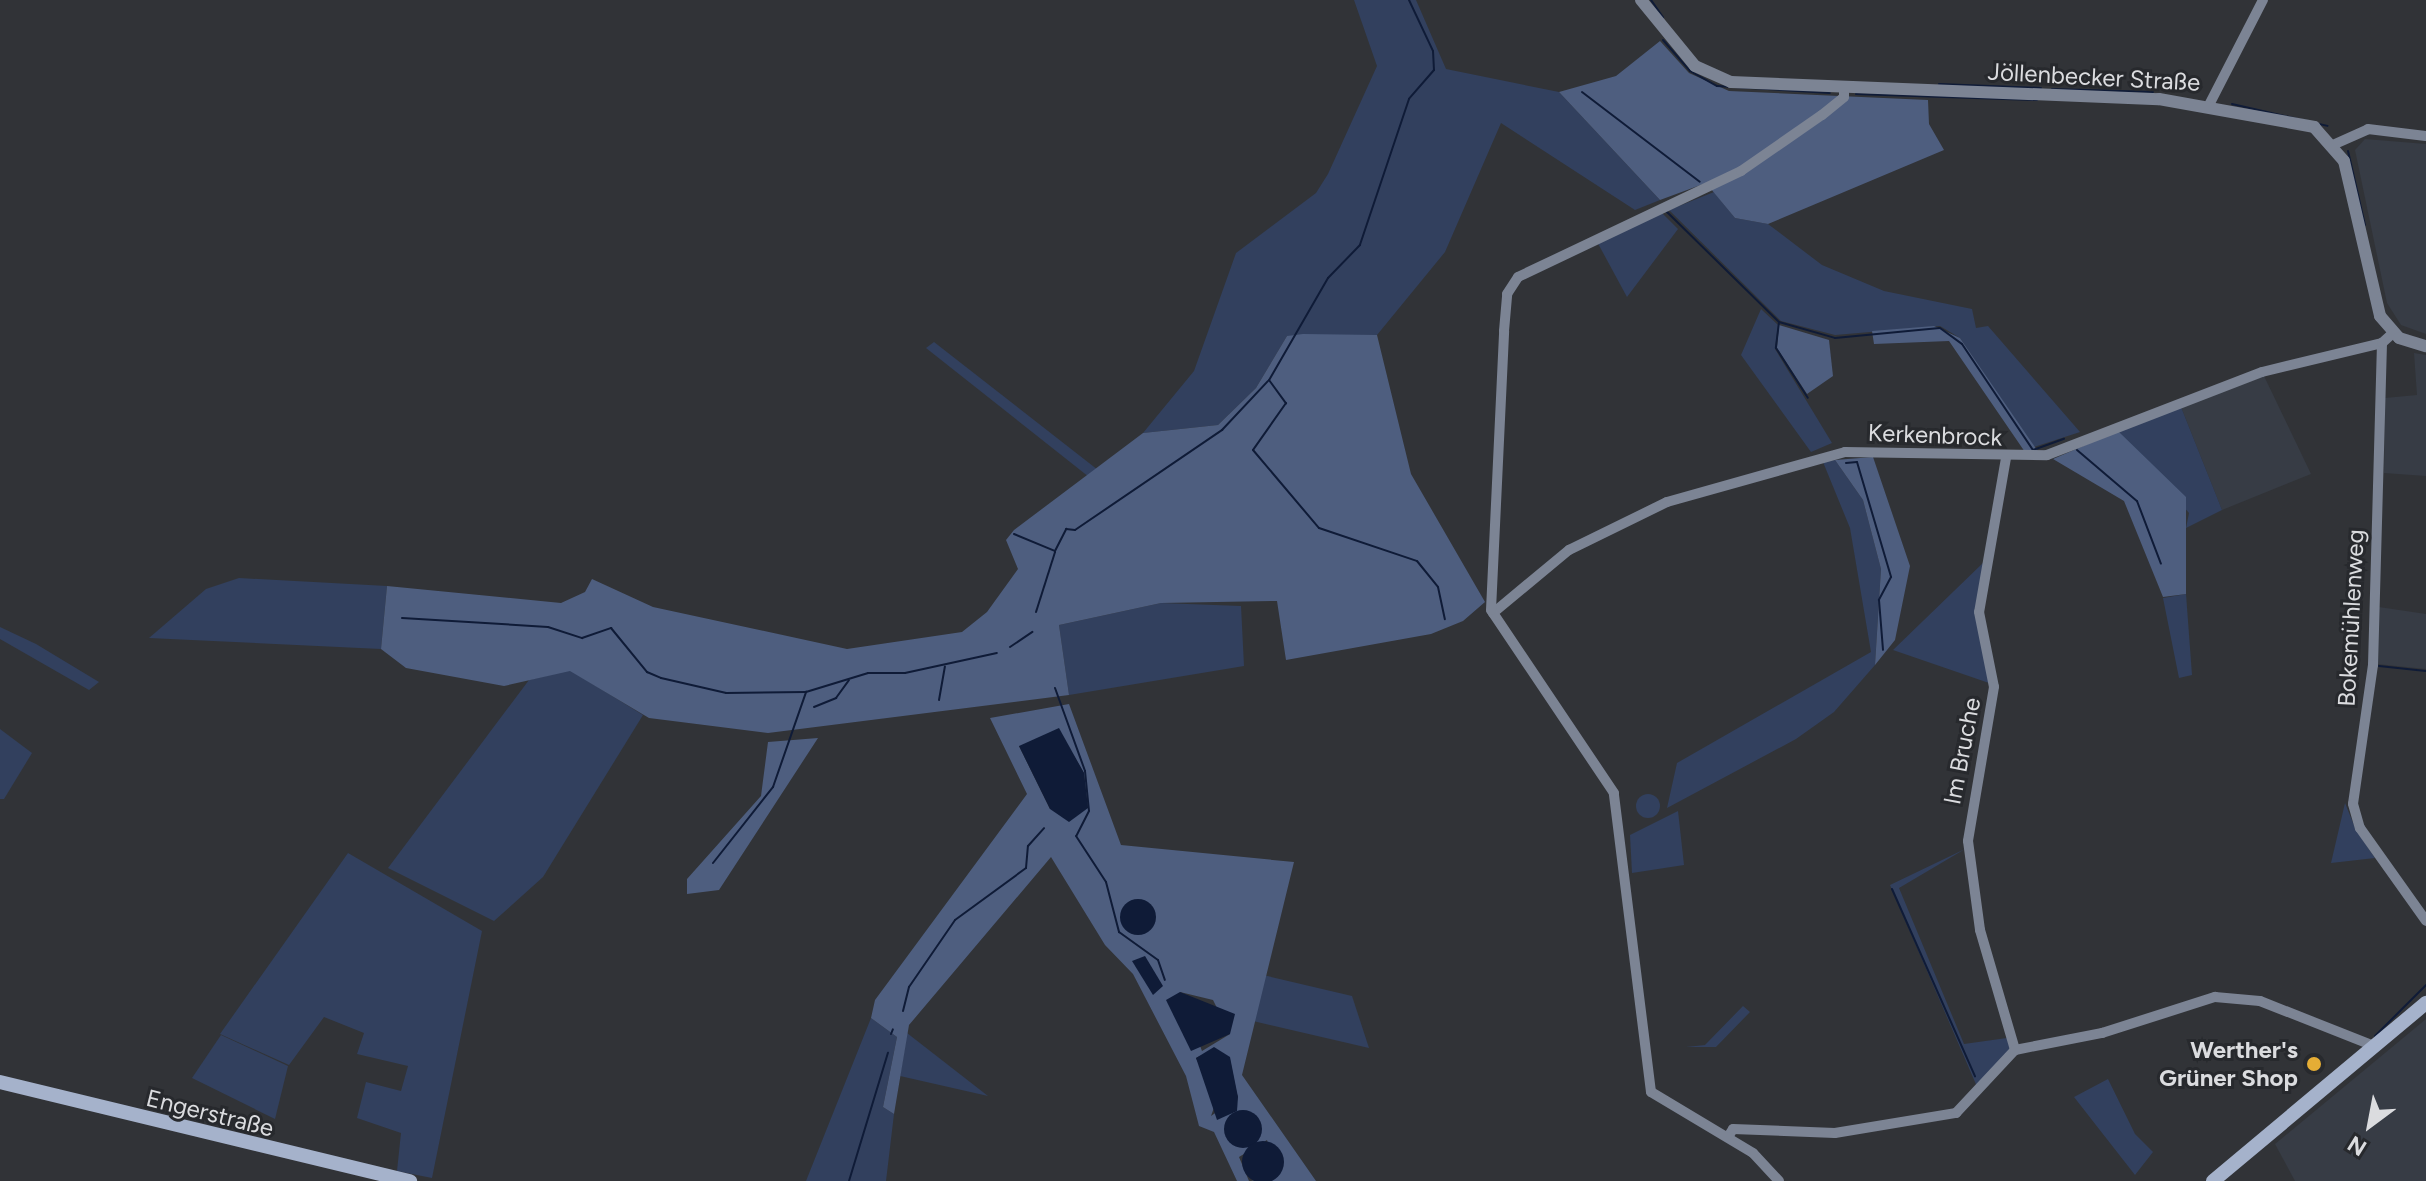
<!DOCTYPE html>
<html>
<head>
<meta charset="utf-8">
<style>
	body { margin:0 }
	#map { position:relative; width:2426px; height:1181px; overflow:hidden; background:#313337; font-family:Figtree,sans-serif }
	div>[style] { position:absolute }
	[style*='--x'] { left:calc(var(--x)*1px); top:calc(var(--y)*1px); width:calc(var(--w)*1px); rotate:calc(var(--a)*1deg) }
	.built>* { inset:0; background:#373c45 }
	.green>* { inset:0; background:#32405e }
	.round { border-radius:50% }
	.forest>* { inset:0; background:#4e5e7f }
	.water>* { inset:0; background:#0f1b37 }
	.stream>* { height:2px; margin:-1px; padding:0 1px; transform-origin:1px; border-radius:1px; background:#0f1b37 }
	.minor>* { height:10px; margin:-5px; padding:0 5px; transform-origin:5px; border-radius:5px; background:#7c8494 }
	.tertiary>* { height:12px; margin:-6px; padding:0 6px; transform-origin:6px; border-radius:6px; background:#7c8494 }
	.secondary>* { height:14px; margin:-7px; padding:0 7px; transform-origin:7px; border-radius:7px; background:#a5b2cb }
	.dots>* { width:22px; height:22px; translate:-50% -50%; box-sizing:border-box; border:4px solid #27292d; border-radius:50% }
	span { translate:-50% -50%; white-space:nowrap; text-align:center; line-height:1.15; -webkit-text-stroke:6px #27292d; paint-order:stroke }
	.street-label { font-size:24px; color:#dbdcdf }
	.poi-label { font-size:24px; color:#dbdcdf; font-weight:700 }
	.right { translate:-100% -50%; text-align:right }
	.north { position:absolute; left:2330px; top:1085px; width:80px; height:80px; -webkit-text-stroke:6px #27292d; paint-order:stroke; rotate:212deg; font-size:22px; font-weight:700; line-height:32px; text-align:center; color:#dbdcdf }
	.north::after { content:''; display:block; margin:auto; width:28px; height:36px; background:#dbdcdf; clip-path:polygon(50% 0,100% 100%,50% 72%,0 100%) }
</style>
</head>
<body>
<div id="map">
	<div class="built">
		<div style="clip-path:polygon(2365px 139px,2426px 144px,2426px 334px,2401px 325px,2387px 303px,2355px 150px)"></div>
		<div style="clip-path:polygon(2414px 353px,2426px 355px,2426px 476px,2384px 473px,2385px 398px,2417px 395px)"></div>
		<div style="clip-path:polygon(2264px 376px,2311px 474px,2222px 510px,2181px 407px)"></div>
		<div style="clip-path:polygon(2379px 607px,2426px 614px,2426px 669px,2377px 664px)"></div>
		<div style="clip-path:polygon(2426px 1019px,2426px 1181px,2295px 1181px,2275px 1144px)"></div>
	</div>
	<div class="green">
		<div style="clip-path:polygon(1354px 0,1416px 0,1446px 69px,1559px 92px,1660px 200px,1635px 210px,1501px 123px,1445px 252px,1377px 335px,1287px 336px,1256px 388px,1218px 425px,1143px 433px,1194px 371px,1236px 253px,1316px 193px,1328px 174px,1377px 66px)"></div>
		<div style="clip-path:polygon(1714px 192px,1735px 218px,1768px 224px,1822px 265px,1884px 291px,1972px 309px,1976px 328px,1988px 326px,2080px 432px,2034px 447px,1960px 338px,1940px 326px,1835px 335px,1781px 321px,1669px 210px)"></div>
		<div style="clip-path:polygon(1659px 210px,1678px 229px,1627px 297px,1595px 238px)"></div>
		<div style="clip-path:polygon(1761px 309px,1778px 325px,1775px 349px,1832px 443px,1811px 452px,1741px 355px)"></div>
		<div style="clip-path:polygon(934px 342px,1098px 470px,1089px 477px,926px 348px)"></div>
		<div style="clip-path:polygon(2181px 407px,2222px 510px,2186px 528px,2189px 513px,2118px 431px)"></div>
		<div style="clip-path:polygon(1835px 460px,1863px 500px,1881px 569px,1875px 665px,1834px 712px,1796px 739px,1667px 808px,1677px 763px,1871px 652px,1850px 528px,1823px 462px)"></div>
		<div style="clip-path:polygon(1985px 561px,1980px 589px,1989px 683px,1893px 650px)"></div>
		<div style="clip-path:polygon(239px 578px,387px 586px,381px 649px,149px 638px,206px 589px)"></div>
		<div style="clip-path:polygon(2186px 594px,2192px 675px,2179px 678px,2163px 598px)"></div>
		<div style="clip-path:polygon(1161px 603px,1241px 606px,1244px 666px,1069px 695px,1059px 625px)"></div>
		<div style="clip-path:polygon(0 627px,36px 644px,99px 682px,89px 690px,0 639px)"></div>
		<div style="clip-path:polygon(570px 670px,643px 715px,543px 877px,494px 921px,388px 868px,529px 680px)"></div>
		<div style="clip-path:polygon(0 729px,32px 753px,4px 799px,0 799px)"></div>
		<div class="round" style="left:1636px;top:794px;width:24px;height:24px"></div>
		<div style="clip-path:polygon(2345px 803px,2356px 830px,2375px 858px,2331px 863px)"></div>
		<div style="clip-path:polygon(1678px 811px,1684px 865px,1632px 873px,1630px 835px)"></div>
		<div style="clip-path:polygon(1965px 849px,1899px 888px,1964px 1044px,2007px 1038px,2010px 1049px,1978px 1089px,1890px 885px)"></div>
		<div style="clip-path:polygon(348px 853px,482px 931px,432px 1178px,397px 1171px,401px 1133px,357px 1118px,366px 1082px,401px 1091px,408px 1066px,357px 1054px,364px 1033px,324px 1017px,289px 1065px,220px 1034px)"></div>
		<div style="clip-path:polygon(1263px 975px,1352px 996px,1369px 1048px,1253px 1021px)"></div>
		<div style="clip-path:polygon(1743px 1006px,1750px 1012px,1716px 1047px,1686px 1047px,1705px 1045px)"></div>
		<div style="clip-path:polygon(871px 1018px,897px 1037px,883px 1107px,894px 1114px,886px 1181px,806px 1181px)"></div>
		<div style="clip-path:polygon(907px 1033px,988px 1096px,900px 1076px)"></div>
		<div style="clip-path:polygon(221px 1035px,288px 1066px,275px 1119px,192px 1078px)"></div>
		<div style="clip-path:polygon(2108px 1079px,2135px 1134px,2153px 1152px,2135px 1175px,2074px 1097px)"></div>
	</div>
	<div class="forest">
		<div style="clip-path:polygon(1660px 41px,1689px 73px,1729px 91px,1928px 100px,1929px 124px,1944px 150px,1768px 224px,1735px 218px,1706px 183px,1660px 200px,1559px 92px,1616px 76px)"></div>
		<div style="clip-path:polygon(1779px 325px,1829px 340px,1833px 376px,1807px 394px,1777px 348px)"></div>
		<div style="clip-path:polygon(1934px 326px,1960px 338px,2039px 453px,2027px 455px,1949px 341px,1874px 344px,1872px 331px)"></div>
		<div style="clip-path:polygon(1303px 334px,1377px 335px,1411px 474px,1485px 602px,1463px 621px,1431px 634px,1286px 660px,1277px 601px,1161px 603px,1059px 625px,1069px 695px,768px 733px,649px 718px,570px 671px,504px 686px,406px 668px,381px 649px,387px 586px,561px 603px,585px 592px,592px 579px,653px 607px,847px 649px,962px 632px,987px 612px,1018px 569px,1006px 540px,1014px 530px,1143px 433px,1218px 425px,1256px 388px,1287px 336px)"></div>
		<div style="clip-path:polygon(2118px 431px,2186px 497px,2186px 594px,2163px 597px,2124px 501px,2053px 459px)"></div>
		<div style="clip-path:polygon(1873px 457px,1910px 566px,1895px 640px,1875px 665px,1881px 569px,1863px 500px,1835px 460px)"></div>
		<div style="clip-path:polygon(evenodd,1069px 704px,1121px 845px,1294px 862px,1242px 1075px,1316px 1181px,1251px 1181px,1277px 1176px,1267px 1140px,1239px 1157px,1249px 1181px,1237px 1181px,1214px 1132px,1199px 1126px,1186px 1076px,1133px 974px,1105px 945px,1051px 857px,909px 1025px,894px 1114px,883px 1107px,897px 1037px,871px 1018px,875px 1000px,1027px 794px,990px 718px,1069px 704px,1019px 746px,1071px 751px,1084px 773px,1088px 808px,1050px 809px,1019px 746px,1069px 704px,1180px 992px,1213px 1000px,1230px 1034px,1202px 1051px,1180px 992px,1069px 704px,1202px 1055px,1228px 1069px,1238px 1097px,1211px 1116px,1216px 1102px,1196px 1058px,1202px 1055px)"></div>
		<div style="clip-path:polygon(818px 738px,719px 890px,687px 894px,687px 879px,761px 796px,768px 742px)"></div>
	</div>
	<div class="water">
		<div style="clip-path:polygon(1059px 728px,1084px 773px,1088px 808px,1069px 822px,1050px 809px,1019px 746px)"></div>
		<div class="round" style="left:1120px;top:899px;width:36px;height:36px"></div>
		<div style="clip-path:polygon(1145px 956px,1163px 986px,1153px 995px,1132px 961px)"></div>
		<div style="clip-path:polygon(1180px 992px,1235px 1014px,1230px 1034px,1191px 1051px,1166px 1000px)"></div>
		<div style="clip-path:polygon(1214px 1047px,1230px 1057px,1238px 1097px,1237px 1111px,1217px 1120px,1196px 1058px)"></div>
		<div class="round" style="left:1224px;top:1110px;width:38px;height:38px"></div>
		<div class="round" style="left:1242px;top:1141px;width:42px;height:42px"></div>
	</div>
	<div class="stream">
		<div style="--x:1409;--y:0;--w:56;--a:64.8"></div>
		<div style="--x:1433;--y:51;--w:19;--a:87"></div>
		<div style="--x:1434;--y:70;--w:38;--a:131"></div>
		<div style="--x:1409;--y:99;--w:154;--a:108.6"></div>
		<div style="--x:1360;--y:245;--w:46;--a:134.1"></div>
		<div style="--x:1328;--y:278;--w:118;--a:120"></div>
		<div style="--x:1269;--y:380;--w:29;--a:54"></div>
		<div style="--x:1286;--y:403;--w:57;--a:125.1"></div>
		<div style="--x:1253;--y:450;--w:102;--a:49.8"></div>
		<div style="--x:1319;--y:528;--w:103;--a:18.6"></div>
		<div style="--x:1417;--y:561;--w:33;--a:51"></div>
		<div style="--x:1438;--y:587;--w:33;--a:78"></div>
		<div style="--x:1651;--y:0;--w:21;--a:55"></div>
		<div style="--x:1663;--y:40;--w:41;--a:48.9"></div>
		<div style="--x:1690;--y:71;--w:31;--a:29"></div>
		<div style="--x:1717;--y:86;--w:113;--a:3.5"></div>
		<div style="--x:1939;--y:84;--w:102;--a:2.2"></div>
		<div style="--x:2052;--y:89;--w:101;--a:1.7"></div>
		<div style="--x:1582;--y:92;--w:148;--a:37.3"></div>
		<div style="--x:1856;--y:94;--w:181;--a:1.9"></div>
		<div style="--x:2232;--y:104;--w:98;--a:12.9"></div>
		<div style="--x:2348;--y:151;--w:76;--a:77.1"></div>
		<div style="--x:1666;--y:211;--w:158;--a:44.5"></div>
		<div style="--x:1779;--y:322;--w:58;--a:15.9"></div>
		<div style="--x:1835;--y:338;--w:105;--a:-5.4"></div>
		<div style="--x:1940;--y:328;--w:27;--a:36"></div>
		<div style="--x:1962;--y:344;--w:128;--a:56.2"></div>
		<div style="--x:2033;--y:450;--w:33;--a:-20"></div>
		<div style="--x:1779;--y:322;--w:26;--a:97"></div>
		<div style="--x:1776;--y:348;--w:59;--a:57.4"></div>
		<div style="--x:2077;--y:450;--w:79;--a:40.4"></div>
		<div style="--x:2137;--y:501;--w:67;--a:69.1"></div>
		<div style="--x:1846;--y:463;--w:11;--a:-5"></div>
		<div style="--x:1857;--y:462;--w:120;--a:73.5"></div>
		<div style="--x:1891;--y:577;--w:26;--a:118"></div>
		<div style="--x:1879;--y:600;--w:50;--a:85.4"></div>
		<div style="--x:1014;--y:534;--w:44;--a:22.5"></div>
		<div style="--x:1055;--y:551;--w:25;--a:-63"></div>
		<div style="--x:1066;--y:529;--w:9;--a:6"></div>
		<div style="--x:1075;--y:530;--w:178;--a:-34.2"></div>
		<div style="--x:1222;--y:430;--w:67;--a:-46.8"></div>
		<div style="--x:1036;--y:612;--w:63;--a:-72.4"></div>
		<div style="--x:402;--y:618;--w:146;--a:3.5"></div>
		<div style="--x:548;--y:627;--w:36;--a:18"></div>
		<div style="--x:582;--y:638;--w:31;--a:-19"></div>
		<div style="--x:611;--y:628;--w:57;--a:50.7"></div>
		<div style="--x:647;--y:672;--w:15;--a:23"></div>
		<div style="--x:661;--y:678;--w:67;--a:13"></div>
		<div style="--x:726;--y:693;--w:80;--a:-0.7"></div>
		<div style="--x:1010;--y:647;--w:27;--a:-34"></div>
		<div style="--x:2379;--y:666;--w:47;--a:6.1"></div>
		<div style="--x:1055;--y:688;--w:88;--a:70.1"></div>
		<div style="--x:1085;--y:771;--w:40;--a:84.3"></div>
		<div style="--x:1089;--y:811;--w:28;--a:117"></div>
		<div style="--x:1076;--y:836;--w:55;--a:56.9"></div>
		<div style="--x:1106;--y:882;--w:52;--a:75.4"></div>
		<div style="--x:1119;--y:932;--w:48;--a:35.7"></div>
		<div style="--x:1158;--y:960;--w:21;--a:71"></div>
		<div style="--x:939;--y:700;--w:34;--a:-80"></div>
		<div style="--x:814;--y:707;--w:24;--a:-22"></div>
		<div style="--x:836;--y:698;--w:22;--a:-54"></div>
		<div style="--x:713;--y:863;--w:97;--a:-51.7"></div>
		<div style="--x:773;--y:787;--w:101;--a:-70.8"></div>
		<div style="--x:806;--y:692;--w:65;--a:-17"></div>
		<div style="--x:868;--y:673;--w:37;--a:0"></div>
		<div style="--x:905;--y:673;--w:94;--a:-12.3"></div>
		<div style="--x:1892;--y:889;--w:205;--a:66.1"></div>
		<div style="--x:903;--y:1011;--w:25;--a:-76"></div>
		<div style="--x:909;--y:987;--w:81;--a:-55.5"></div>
		<div style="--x:955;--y:920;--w:88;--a:-36.2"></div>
		<div style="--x:1026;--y:868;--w:22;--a:-85"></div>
		<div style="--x:1028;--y:846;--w:24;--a:-48"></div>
		<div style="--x:891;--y:1034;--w:5;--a:-68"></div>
		<div style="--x:2375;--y:1036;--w:72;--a:-45"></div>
		<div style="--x:849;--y:1181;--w:134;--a:-73.1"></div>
	</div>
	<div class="minor">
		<div style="--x:2209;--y:105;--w:118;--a:-62.8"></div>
		<div style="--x:2335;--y:144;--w:36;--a:-24"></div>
		<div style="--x:2368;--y:129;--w:58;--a:6.9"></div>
		<div style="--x:2382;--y:343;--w:322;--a:91.6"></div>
		<div style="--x:2373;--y:665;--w:140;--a:98.2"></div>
		<div style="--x:2353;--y:804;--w:25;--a:74"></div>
		<div style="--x:2360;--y:828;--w:114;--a:54.6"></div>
		<div style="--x:2006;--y:458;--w:156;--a:99.9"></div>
		<div style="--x:1979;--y:612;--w:76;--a:78.7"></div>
		<div style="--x:1994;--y:687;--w:156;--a:99.6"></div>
		<div style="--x:1968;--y:841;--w:90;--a:82.3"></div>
		<div style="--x:1980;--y:930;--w:125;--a:73.7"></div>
		<div style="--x:1493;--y:613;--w:99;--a:-39.7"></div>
		<div style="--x:1569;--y:550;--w:109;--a:-26.1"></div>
		<div style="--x:1667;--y:502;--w:185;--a:-15.7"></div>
		<div style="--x:1845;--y:452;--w:202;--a:0.9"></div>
		<div style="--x:2047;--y:455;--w:230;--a:-21.1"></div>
		<div style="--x:2262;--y:372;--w:123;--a:-13.6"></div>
		<div style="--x:2382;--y:343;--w:13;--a:-42"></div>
		<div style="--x:1728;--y:1137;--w:9;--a:-58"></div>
		<div style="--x:1733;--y:1129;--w:102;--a:2.2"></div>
		<div style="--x:1835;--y:1133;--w:123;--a:-9.4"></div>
		<div style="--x:1956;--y:1113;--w:86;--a:-46.9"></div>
		<div style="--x:2015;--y:1050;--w:89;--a:-11.1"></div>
		<div style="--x:2102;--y:1033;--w:119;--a:-17.7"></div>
		<div style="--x:2215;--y:997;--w:45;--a:5.1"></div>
		<div style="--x:2260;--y:1001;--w:123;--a:21.5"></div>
		<div style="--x:1779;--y:1181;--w:38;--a:-133"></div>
		<div style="--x:1753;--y:1153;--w:119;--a:-149.1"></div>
		<div style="--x:1651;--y:1092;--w:301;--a:-97.1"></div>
		<div style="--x:1614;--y:793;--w:220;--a:-123.9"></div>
		<div style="--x:1491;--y:610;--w:279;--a:-87.3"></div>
		<div style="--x:1504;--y:331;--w:37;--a:-85"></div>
		<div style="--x:1507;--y:294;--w:20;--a:-57"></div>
		<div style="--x:1518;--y:277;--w:247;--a:-25.4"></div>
		<div style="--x:1741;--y:171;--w:98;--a:-34.7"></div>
		<div style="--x:1822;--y:115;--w:28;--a:-39"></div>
		<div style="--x:1844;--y:97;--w:10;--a:-90"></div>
	</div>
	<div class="tertiary">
		<div style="--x:1641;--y:0;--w:85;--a:50.7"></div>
		<div style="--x:1695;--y:66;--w:39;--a:24"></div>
		<div style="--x:1731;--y:82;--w:428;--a:2.3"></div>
		<div style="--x:2159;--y:99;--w:158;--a:10.2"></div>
		<div style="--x:2314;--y:127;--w:45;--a:48.6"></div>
		<div style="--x:2344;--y:161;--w:159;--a:76.9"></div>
		<div style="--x:2380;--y:316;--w:29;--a:49"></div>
		<div style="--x:2399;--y:338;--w:28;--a:17"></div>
	</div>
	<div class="secondary">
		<div style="--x:0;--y:1082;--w:422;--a:13.6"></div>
		<div style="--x:2213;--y:1181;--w:278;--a:-39.9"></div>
	</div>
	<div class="dots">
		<div style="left:2314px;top:1064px;background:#e5ad35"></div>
	</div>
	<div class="street-label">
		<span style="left:2094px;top:77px;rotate:3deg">Jöllenbecker Straße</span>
		<span style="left:1935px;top:435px;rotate:2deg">Kerkenbrock</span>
		<span style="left:2351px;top:618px;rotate:-87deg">Bokemühlenweg</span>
		<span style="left:1962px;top:751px;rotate:-79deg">Im Bruche</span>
		<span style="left:210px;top:1113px;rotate:14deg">Engerstraße</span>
	</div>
	<div class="poi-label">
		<span class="right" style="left:2298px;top:1064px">Werther's<br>Grüner Shop</span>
	</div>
	<div class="north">N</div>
</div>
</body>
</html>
